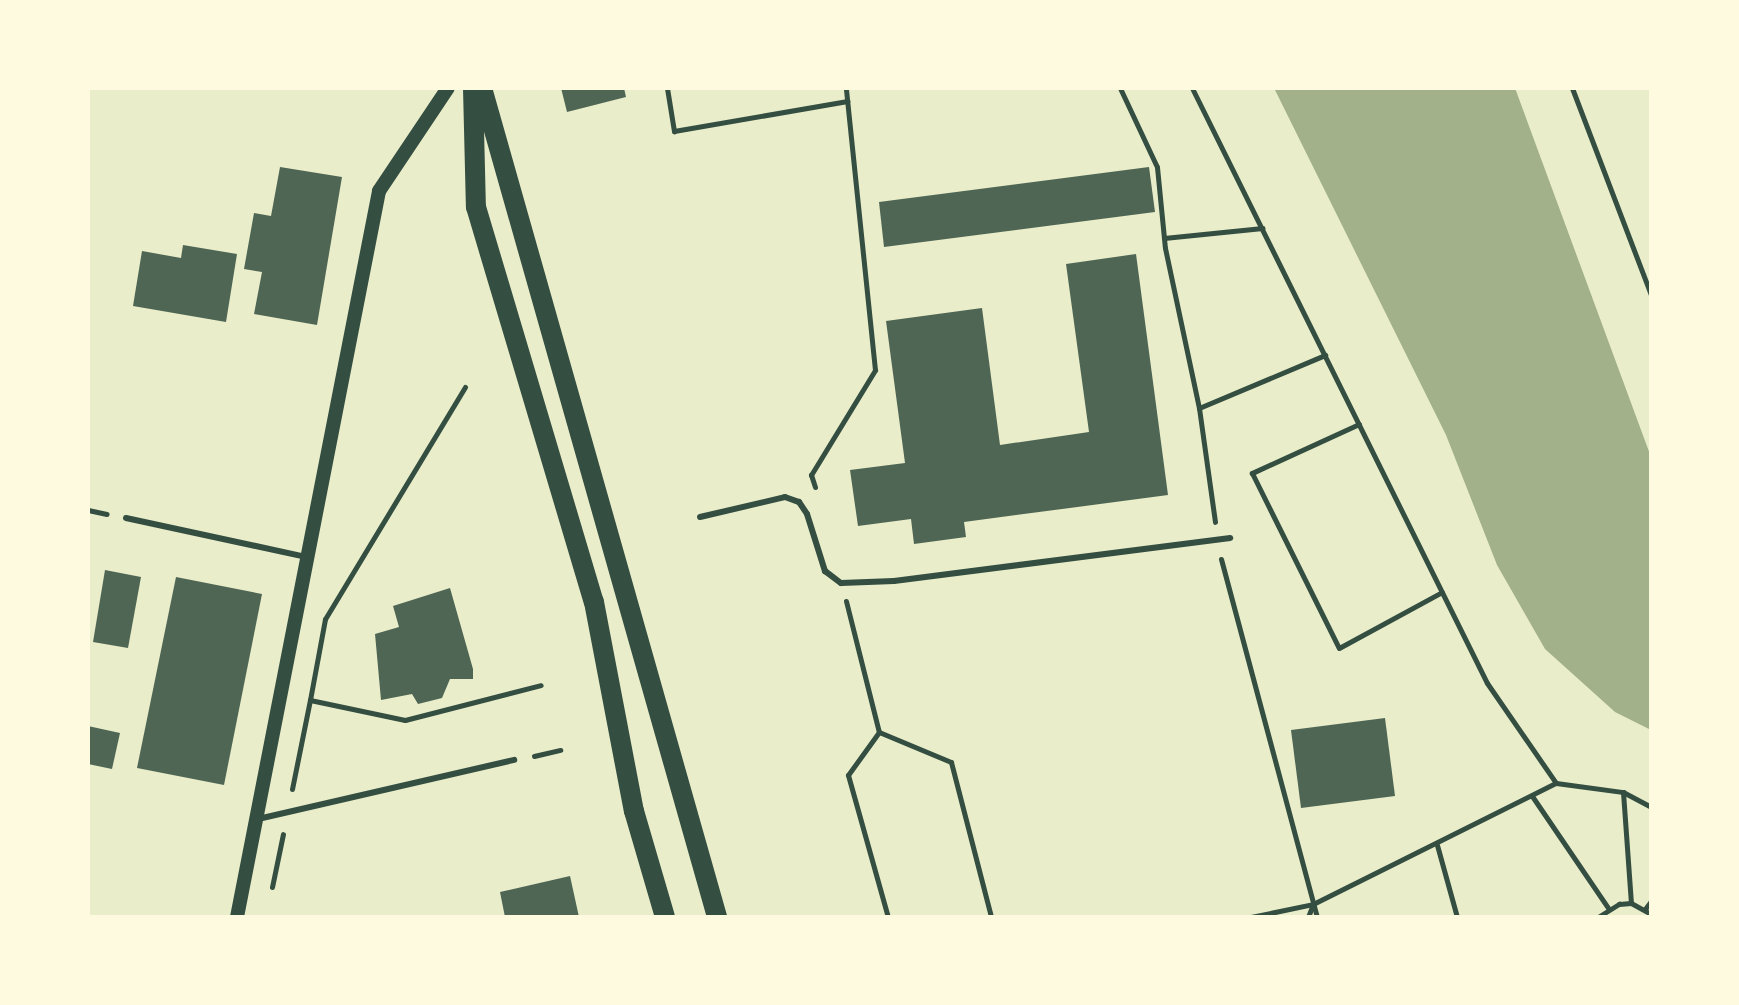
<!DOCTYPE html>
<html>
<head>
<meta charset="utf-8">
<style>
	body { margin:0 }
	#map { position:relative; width:1739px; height:1005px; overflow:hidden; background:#e9edc9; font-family:"PT Sans",sans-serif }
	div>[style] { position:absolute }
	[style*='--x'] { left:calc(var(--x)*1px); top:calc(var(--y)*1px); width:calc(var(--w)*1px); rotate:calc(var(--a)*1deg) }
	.water>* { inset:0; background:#a3b18a }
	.building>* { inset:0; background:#4f6655 }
	.path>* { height:5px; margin:-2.5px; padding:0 2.5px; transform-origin:2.5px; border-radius:2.5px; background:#344e41 }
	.service>* { height:6px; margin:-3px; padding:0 3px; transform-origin:3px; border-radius:3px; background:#344e41 }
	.tertiary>* { height:14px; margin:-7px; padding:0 7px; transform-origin:7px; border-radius:7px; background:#344e41 }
	.primary>* { height:20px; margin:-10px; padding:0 10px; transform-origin:10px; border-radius:10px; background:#344e41 }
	span { translate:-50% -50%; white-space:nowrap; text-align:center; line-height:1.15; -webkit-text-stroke:6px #fefae0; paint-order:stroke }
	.frame { position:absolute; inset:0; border:90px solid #fefae0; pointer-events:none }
</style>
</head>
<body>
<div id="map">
	<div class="water">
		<div style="clip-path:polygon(1274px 88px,1515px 88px,1651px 457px,1651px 730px,1615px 712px,1545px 649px,1497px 565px,1446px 435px)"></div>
	</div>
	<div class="building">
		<div style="clip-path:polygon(561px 88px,624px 88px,626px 97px,567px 112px)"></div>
		<div style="clip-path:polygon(280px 167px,342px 177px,317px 325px,254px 314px,262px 272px,244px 269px,254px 213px,271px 216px)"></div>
		<div style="clip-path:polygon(1149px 167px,1155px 212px,884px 247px,879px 202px)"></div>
		<div style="clip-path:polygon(183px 245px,237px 254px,226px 322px,133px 306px,142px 251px,181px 258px)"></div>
		<div style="clip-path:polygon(1136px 254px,1168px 495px,964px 522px,966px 537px,914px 544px,911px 519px,858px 526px,850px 470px,905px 463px,886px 321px,982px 308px,1000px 445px,1089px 432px,1066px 264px)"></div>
		<div style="clip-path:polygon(105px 570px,141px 577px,128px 648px,93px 642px)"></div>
		<div style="clip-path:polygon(176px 577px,262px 594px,224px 785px,137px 768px)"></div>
		<div style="clip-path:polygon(450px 588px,473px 669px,473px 679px,450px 679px,442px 698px,418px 704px,412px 694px,381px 700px,375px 634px,399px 627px,393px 606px)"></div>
		<div style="clip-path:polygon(1385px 718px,1395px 796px,1301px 808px,1291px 730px)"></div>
		<div style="clip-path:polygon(88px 726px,120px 733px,112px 769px,88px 764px)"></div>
		<div style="clip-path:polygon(570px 876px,579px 917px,505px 917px,500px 892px)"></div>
	</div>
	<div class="path">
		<div style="--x:667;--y:88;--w:44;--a:80.8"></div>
		<div style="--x:674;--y:131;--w:176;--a:-9.8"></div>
		<div style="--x:1120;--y:88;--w:87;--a:64.9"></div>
		<div style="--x:1157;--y:167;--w:81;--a:84.4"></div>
		<div style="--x:1165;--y:248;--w:164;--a:78"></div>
		<div style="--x:1199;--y:408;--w:115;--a:82"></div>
		<div style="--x:1192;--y:88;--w:664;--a:63.63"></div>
		<div style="--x:1487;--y:683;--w:121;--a:55.4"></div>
		<div style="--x:1556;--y:783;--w:68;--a:7.7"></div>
		<div style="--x:1623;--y:792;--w:32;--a:28"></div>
		<div style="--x:1572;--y:88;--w:222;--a:69.1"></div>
		<div style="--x:1164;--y:238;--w:99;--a:-5.8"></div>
		<div style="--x:465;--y:387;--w:271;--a:121.1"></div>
		<div style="--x:325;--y:619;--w:82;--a:100.5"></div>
		<div style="--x:310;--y:700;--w:97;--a:11.9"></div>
		<div style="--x:405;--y:720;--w:140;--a:-14.4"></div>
		<div style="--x:1199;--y:408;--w:137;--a:-22.8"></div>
		<div style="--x:1359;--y:424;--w:118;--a:155.4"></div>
		<div style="--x:1252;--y:473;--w:195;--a:63.6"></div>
		<div style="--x:1339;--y:648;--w:117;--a:-28.5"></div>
		<div style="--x:815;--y:487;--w:13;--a:-108"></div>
		<div style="--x:811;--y:475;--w:123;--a:-58.6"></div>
		<div style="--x:875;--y:370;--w:283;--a:-95.9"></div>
		<div style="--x:88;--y:510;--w:19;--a:12"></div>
		<div style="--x:1221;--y:559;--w:371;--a:75"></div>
		<div style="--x:846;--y:601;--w:135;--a:75.9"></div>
		<div style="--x:879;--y:732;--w:53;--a:125.8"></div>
		<div style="--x:848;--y:775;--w:148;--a:74.3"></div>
		<div style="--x:879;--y:732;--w:78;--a:22.6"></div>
		<div style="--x:951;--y:762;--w:160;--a:75.5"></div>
		<div style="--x:534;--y:756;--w:27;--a:-13"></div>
		<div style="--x:292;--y:789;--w:91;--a:-78.6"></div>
		<div style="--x:1623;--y:792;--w:111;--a:85.9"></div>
		<div style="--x:1532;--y:796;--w:135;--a:55.8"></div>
		<div style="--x:1437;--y:845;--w:75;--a:74.5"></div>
		<div style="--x:272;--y:887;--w:54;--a:-78.3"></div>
		<div style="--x:1645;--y:909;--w:10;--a:-53"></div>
		<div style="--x:1251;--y:917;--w:63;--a:-11.8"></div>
		<div style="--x:1313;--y:904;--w:271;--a:-26.5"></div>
		<div style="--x:1308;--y:917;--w:14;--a:-69"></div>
		<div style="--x:1598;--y:917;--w:25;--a:-32"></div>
		<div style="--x:1619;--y:904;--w:12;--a:-5"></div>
		<div style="--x:1631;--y:903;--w:23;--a:29"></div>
	</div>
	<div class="service">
		<div style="--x:700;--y:517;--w:87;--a:-13.2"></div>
		<div style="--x:785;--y:497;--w:15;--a:20"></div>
		<div style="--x:799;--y:502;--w:14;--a:56"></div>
		<div style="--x:807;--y:514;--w:60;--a:72.5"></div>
		<div style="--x:825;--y:571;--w:20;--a:37"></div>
		<div style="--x:841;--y:583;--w:53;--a:-2.2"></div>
		<div style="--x:894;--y:581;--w:339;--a:-7.3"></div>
		<div style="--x:126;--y:518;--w:185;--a:12.2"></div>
		<div style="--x:258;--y:819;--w:263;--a:-13"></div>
	</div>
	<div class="tertiary">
		<div style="--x:237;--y:917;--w:740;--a:-78.93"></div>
		<div style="--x:379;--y:191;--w:124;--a:-56.2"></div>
	</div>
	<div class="primary">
		<div style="--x:473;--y:88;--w:119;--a:88.6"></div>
		<div style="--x:476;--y:207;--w:412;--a:73.4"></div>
		<div style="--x:594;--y:602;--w:213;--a:79.2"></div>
		<div style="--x:634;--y:811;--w:110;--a:73.7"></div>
		<div style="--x:482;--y:88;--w:862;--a:74.17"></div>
	</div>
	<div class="frame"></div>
</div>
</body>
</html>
